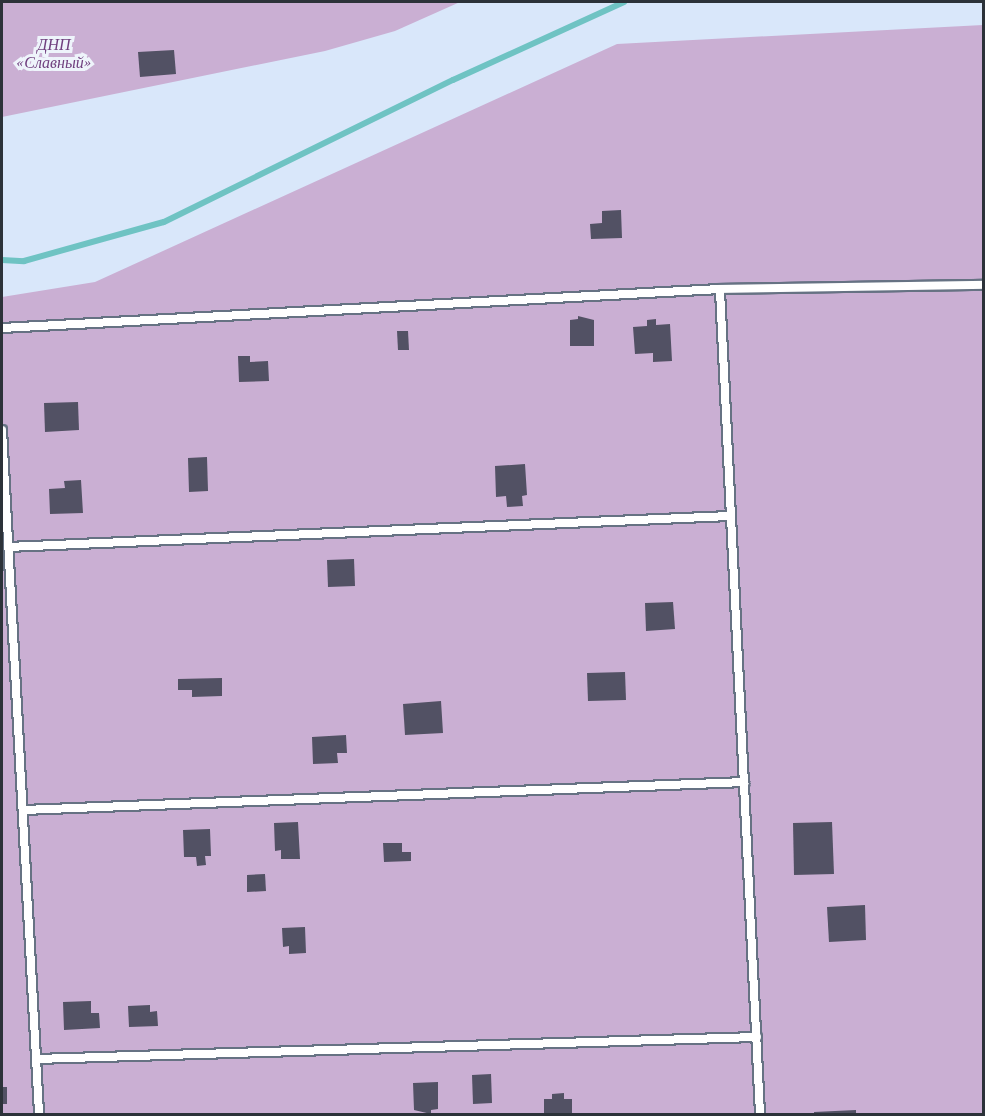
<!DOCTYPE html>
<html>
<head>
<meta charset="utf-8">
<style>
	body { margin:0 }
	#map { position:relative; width:985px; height:1116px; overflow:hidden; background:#d9e7fa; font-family:"Libre Baskerville",serif }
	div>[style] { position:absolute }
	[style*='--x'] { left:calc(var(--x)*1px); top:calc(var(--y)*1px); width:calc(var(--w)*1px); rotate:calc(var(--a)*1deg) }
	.green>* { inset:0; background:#caafd3 }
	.stream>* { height:6px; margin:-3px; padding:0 3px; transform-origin:3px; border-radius:3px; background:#6fc3c3 }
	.building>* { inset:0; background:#525164 }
	.roads { filter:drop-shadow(2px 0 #667283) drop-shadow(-2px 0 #667283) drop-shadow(0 2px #667283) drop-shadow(0 -2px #667283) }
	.service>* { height:8px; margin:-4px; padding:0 4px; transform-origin:4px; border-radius:4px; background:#fff }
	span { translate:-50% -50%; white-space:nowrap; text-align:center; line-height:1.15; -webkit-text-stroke:6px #eef4fb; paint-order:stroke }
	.park-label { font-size:16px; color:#70407f; font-style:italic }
	.frame { position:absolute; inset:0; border:3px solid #2c3239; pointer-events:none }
</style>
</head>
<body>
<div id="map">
	<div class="green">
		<div style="clip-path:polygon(2px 2px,460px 2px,395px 31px,325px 51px,2px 117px)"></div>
		<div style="clip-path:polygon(983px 25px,983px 1114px,2px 1114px,2px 297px,95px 282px,617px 44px)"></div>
	</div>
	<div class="stream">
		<div style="--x:2;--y:260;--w:22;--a:3"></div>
		<div style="--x:24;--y:261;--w:145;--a:-15.6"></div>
		<div style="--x:164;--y:222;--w:322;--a:-26.2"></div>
		<div style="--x:453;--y:80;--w:188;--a:-24.5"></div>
	</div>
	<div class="building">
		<div style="clip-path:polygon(174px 50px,176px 74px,140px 77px,138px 52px)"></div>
		<div style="clip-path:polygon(621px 210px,622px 238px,591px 239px,590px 224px,602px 223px,602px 211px)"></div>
		<div style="clip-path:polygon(578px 316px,594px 320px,594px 346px,570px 346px,570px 320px,578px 319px)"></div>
		<div style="clip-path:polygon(656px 319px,656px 325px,670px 324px,672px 361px,653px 362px,653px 353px,635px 354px,633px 327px,647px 326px,647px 320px)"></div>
		<div style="clip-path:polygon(397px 331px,408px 331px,409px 350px,398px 350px)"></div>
		<div style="clip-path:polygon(238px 356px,250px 356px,250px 362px,268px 361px,269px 381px,239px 382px)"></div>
		<div style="clip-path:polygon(78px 402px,79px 430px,45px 432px,44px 403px)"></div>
		<div style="clip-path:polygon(207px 457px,208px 491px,189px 492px,188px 458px)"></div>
		<div style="clip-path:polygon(525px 464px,527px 495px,522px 496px,523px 506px,507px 507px,506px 496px,496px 497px,495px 466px)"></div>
		<div style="clip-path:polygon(81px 480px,83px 513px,50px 514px,49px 489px,65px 488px,64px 481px)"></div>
		<div style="clip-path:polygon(354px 559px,355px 586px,328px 587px,327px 560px)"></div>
		<div style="clip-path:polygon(673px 602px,675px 629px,646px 631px,645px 603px)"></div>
		<div style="clip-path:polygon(625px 672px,626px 700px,588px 701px,587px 673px)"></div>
		<div style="clip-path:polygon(222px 678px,222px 696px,192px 697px,192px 690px,178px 690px,178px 679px)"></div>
		<div style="clip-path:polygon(441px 701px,443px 733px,405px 735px,403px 704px)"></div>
		<div style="clip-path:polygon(346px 735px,347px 753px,337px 753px,338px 763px,313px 764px,312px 737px)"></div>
		<div style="clip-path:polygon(298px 822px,300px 859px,281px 859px,281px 850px,275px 851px,274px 823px)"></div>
		<div style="clip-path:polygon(832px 822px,834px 874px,794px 875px,793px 823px)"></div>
		<div style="clip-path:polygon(210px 829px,211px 856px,205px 856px,206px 865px,197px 866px,196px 857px,184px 857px,183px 830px)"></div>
		<div style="clip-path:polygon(383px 843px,402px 843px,402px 852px,411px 852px,411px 861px,384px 862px)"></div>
		<div style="clip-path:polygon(265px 874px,266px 891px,247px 892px,247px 875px)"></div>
		<div style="clip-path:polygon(865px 905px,866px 940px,829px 942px,827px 907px)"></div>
		<div style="clip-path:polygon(305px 927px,306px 953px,289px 954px,289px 946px,283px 947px,282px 928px)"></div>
		<div style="clip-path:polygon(91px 1001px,91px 1013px,99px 1013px,100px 1028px,64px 1030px,63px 1002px)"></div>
		<div style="clip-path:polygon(150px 1005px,150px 1012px,157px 1011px,158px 1026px,129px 1027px,128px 1006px)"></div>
		<div style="clip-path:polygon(491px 1074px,492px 1103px,473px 1104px,472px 1075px)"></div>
		<div style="clip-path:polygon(438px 1082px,438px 1109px,431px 1110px,431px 1114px,414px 1110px,413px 1083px)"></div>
		<div style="clip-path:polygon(2px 1087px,7px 1087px,7px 1104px,2px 1104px)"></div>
		<div style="clip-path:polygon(564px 1093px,564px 1099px,572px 1099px,572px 1114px,544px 1114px,544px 1099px,552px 1099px,552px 1094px)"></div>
		<div style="clip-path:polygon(856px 1110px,856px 1114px,814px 1114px,814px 1112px)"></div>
	</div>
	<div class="roads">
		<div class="service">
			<div style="--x:2;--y:328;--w:719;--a:-3.11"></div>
			<div style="--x:2;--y:430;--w:685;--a:86.9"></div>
			<div style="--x:8;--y:547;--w:724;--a:-2.46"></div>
			<div style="--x:23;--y:810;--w:722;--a:-2.22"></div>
			<div style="--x:36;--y:1059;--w:721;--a:-1.75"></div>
			<div style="--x:760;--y:1114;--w:826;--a:-92.78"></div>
			<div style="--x:720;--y:289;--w:264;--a:-0.9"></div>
		</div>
	</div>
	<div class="park-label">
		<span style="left:54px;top:53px">ДНП<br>«Славный»</span>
	</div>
	<div class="frame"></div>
</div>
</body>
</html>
